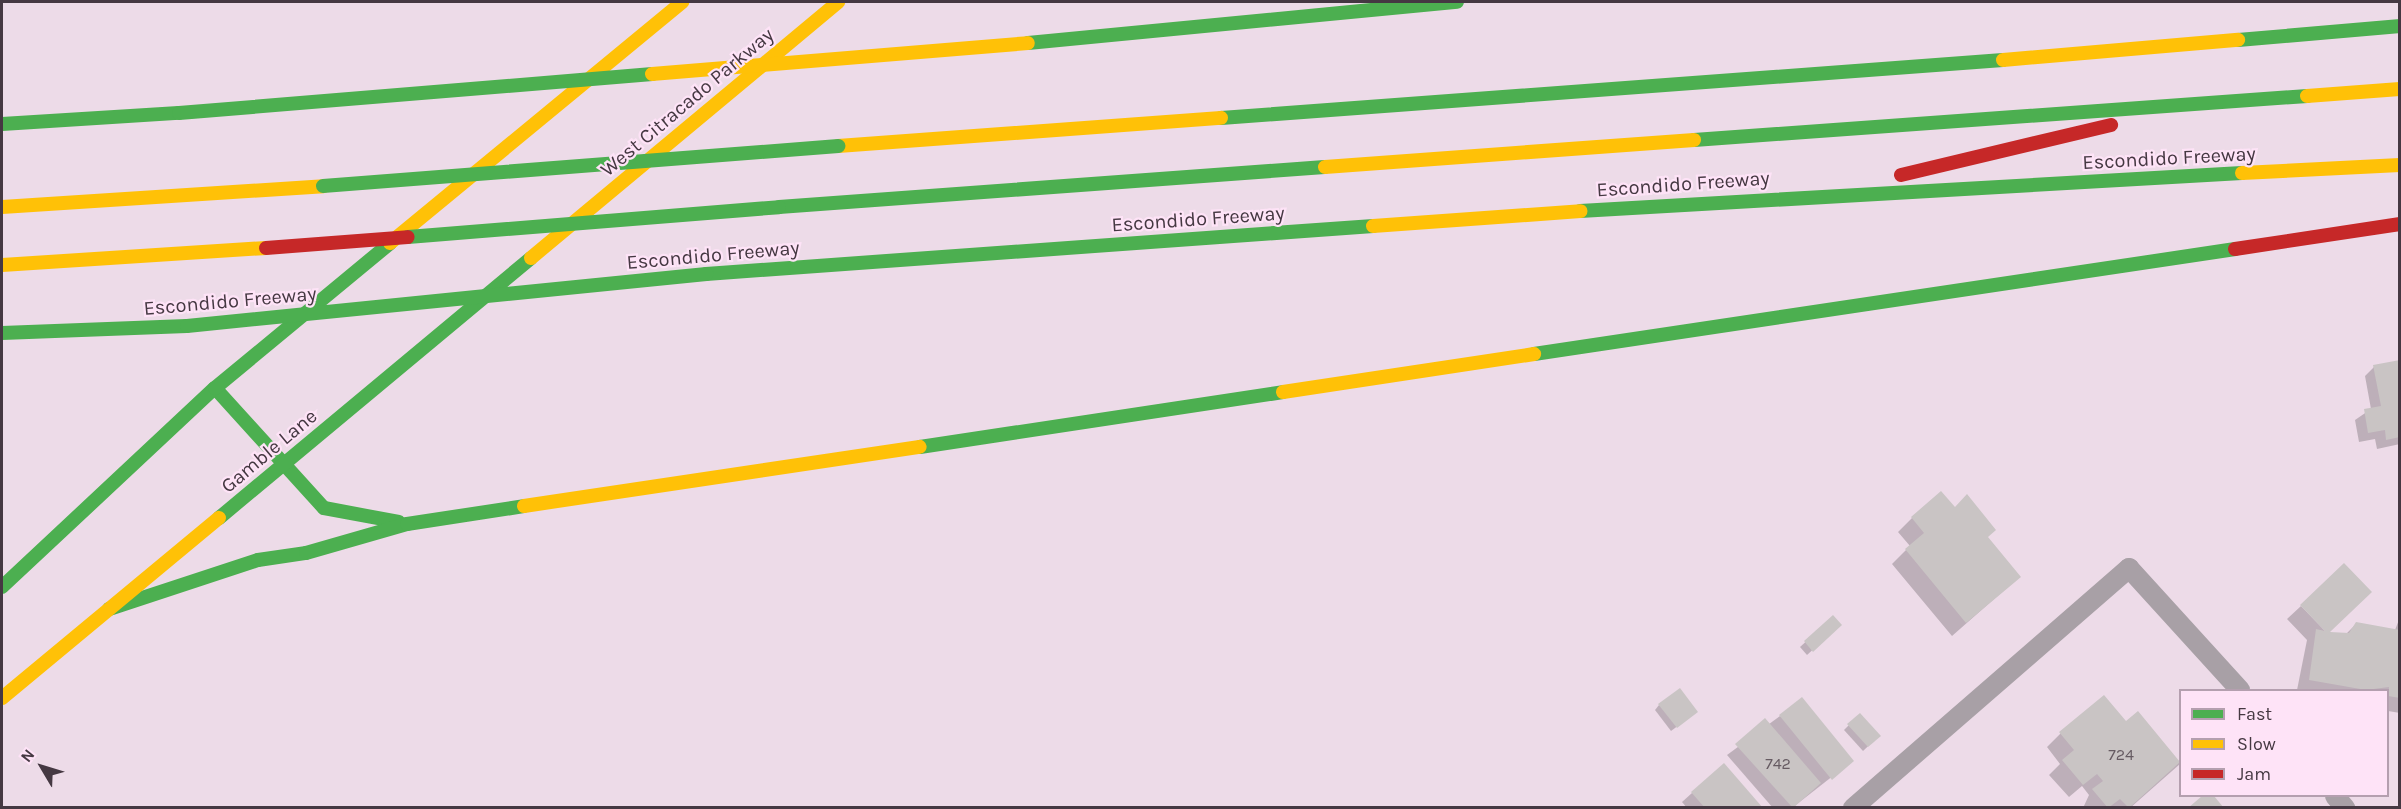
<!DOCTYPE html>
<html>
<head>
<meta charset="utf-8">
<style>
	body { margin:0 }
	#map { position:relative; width:2401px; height:809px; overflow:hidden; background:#eddbe8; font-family:Karla,sans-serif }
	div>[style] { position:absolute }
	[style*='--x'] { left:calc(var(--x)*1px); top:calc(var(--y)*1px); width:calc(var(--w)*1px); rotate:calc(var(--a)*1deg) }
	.shadow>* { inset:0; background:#0003 }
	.building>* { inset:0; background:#c9c4c4 }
	.lane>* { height:20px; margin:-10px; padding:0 10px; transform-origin:10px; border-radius:10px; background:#a8a0a6 }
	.fast>* { height:14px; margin:-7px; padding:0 7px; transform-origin:7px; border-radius:7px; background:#4caf50 }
	.slow>* { height:14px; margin:-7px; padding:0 7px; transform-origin:7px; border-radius:7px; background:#ffc107 }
	.jam>* { height:14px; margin:-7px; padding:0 7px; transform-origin:7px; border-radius:7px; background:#c62828 }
	.fast-bridge>* { height:14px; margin:-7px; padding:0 7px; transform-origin:7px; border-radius:7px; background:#4caf50 }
	.slow-bridge>* { height:14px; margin:-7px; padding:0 7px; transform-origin:7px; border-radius:7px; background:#ffc107 }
	.jam-bridge>* { height:14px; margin:-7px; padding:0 7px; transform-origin:7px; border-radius:7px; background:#c62828 }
	span { translate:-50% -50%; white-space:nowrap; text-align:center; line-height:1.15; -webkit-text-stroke:4.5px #fee3f7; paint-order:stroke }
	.number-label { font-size:16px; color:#665b62 }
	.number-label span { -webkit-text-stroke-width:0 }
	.street-label { font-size:20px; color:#453842 }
	.frame { position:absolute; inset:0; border:3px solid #453842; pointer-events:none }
	.legend { position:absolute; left:2179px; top:689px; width:210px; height:108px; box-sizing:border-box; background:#fee3f7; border:2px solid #b49faf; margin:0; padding:8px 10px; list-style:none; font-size:18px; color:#453842 }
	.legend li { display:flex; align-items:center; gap:12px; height:30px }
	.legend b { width:30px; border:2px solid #b49faf }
	.north { position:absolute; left:12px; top:737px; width:60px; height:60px; -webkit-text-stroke:4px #fee3f7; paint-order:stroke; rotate:308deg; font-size:16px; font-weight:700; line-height:24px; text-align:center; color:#453842 }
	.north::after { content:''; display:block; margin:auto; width:21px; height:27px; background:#453842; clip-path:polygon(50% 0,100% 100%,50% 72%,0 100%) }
</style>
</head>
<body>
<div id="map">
	<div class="shadow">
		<div style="clip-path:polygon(2400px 362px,2400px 444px,2377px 449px,2375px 439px,2359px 442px,2355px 420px,2371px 409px,2365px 376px,2374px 367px)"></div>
		<div style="clip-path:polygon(1955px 509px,2019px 577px,1952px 636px,1892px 564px,1910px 546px,1898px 532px,1912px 518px)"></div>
		<div style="clip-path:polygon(2301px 606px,2327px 633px,2345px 635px,2357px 623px,2395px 630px,2400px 617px,2400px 713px,2388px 711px,2388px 690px,2297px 690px,2307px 640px,2287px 619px)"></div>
		<div style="clip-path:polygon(1833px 617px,1840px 625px,1807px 655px,1800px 647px)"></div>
		<div style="clip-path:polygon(1659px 705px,1691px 716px,1671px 731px,1655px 710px)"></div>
		<div style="clip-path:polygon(2138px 713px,2180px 764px,2130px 808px,2083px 808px,2089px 795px,2082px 786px,2069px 797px,2049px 775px,2060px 764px,2047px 747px,2061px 733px,2126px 723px)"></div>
		<div style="clip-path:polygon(1859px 715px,1879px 736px,1863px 751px,1844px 730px)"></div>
		<div style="clip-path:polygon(1780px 716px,1852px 761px,1792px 808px,1773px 808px,1727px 755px)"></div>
		<div style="clip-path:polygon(1692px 793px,1761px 808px,1687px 808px,1682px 802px)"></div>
	</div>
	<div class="building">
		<div style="clip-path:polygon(2400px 360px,2400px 437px,2386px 440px,2385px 430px,2368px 433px,2364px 409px,2381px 406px,2373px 365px)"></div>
		<div style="clip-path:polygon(1941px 491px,1955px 507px,1967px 494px,1996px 530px,1988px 537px,2021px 577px,1966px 623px,1905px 549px,1924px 533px,1911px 517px)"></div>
		<div style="clip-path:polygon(2344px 563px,2372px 592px,2330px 632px,2349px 633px,2356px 622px,2400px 630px,2400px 698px,2388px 696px,2389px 687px,2366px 690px,2309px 680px,2316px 629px,2325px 631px,2300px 605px)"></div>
		<div style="clip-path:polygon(1833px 615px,1842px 625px,1813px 652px,1804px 641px)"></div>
		<div style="clip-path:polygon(1680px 688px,1698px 712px,1677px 728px,1658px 704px)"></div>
		<div style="clip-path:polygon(2104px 695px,2126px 721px,2138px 711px,2180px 762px,2129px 808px,2120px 799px,2108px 808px,2092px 789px,2103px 781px,2097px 774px,2083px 785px,2062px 760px,2074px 750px,2059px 732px)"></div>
		<div style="clip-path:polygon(1802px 697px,1854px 761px,1832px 780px,1779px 715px)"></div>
		<div style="clip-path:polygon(1860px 713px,1881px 736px,1868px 747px,1847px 724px)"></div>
		<div style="clip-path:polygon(1765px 718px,1821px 783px,1793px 808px,1735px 744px)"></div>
		<div style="clip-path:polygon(1724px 763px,1763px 808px,1705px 808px,1691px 792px)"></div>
		<div style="clip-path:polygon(2202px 796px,2214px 796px,2224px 808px,2188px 808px)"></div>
	</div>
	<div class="lane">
		<div style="--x:2335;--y:796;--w:16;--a:50"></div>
		<div style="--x:1853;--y:808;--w:366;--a:-41"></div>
		<div style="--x:2129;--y:568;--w:165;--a:47.7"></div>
	</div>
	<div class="fast">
		<div style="--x:2238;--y:40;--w:163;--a:-4.9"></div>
		<div style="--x:1028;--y:43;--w:431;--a:-5.5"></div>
		<div style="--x:1221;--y:118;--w:784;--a:-4.24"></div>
		<div style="--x:2;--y:124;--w:177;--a:-3.6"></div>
		<div style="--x:1694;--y:140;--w:615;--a:-4.11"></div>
		<div style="--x:779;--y:207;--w:547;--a:-4.19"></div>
		<div style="--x:1580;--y:211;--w:663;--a:-3.29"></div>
		<div style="--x:706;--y:274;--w:669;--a:-4.12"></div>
		<div style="--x:2;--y:333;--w:185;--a:-2.2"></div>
		<div style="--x:1534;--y:354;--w:709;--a:-8.52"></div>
		<div style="--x:215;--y:388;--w:162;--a:47.8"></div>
		<div style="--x:324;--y:508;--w:76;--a:10.6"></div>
		<div style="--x:920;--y:447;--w:367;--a:-8.6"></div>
		<div style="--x:219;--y:518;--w:406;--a:-39.8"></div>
		<div style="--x:2;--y:587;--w:291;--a:-43.1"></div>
		<div style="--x:215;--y:388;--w:227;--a:-39.6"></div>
		<div style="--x:109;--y:609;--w:157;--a:-18.2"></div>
		<div style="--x:258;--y:560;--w:49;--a:-8.3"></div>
		<div style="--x:306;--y:553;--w:105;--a:-16"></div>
		<div style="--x:407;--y:524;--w:118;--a:-8.7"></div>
	</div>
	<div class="slow">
		<div style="--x:2003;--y:60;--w:236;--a:-4.9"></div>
		<div style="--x:2307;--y:96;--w:93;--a:-4.3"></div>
		<div style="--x:838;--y:146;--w:384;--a:-4.2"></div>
		<div style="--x:1325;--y:167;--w:370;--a:-4.2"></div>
		<div style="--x:2242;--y:173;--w:158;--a:-2.9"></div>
		<div style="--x:2;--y:207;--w:322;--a:-3.7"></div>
		<div style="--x:1373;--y:226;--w:208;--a:-4.1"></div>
		<div style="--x:390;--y:243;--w:379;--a:-39.5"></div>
		<div style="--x:531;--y:258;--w:400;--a:-39.8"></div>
		<div style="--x:2;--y:265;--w:265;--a:-3.7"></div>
		<div style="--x:1283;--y:392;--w:254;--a:-8.6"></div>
		<div style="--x:524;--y:506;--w:400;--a:-8.5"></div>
		<div style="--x:2;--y:698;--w:282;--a:-39.7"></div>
	</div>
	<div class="jam">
		<div style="--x:1901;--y:175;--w:216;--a:-13.4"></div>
		<div style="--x:2235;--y:249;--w:167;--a:-8.6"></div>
	</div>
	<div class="fast-bridge">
		<div style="--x:179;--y:113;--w:475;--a:-4.7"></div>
		<div style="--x:323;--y:186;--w:517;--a:-4.44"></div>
		<div style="--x:408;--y:237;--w:372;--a:-4.6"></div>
		<div style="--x:187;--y:326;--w:522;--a:-5.72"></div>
	</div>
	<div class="slow-bridge">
		<div style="--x:652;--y:74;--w:377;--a:-4.7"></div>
	</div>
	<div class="jam-bridge">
		<div style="--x:266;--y:248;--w:142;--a:-4.4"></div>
	</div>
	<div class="number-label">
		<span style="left:2121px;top:755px">724</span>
		<span style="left:1778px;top:764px">742</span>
	</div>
	<div class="street-label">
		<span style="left:687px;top:102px;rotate:-40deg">West Citracado Parkway</span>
		<span style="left:2169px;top:158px;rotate:-3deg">Escondido Freeway</span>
		<span style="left:1683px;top:184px;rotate:-4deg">Escondido Freeway</span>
		<span style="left:1198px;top:219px;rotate:-4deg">Escondido Freeway</span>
		<span style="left:713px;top:255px;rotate:-5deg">Escondido Freeway</span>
		<span style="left:230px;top:301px;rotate:-5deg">Escondido Freeway</span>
		<span style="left:269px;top:451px;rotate:-40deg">Gamble Lane</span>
	</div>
	<div class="frame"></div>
	<ul class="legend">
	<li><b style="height:8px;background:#4caf50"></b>Fast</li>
	<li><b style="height:8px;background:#ffc107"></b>Slow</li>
	<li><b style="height:8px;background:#c62828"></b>Jam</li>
	</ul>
	<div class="north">N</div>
</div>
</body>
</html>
